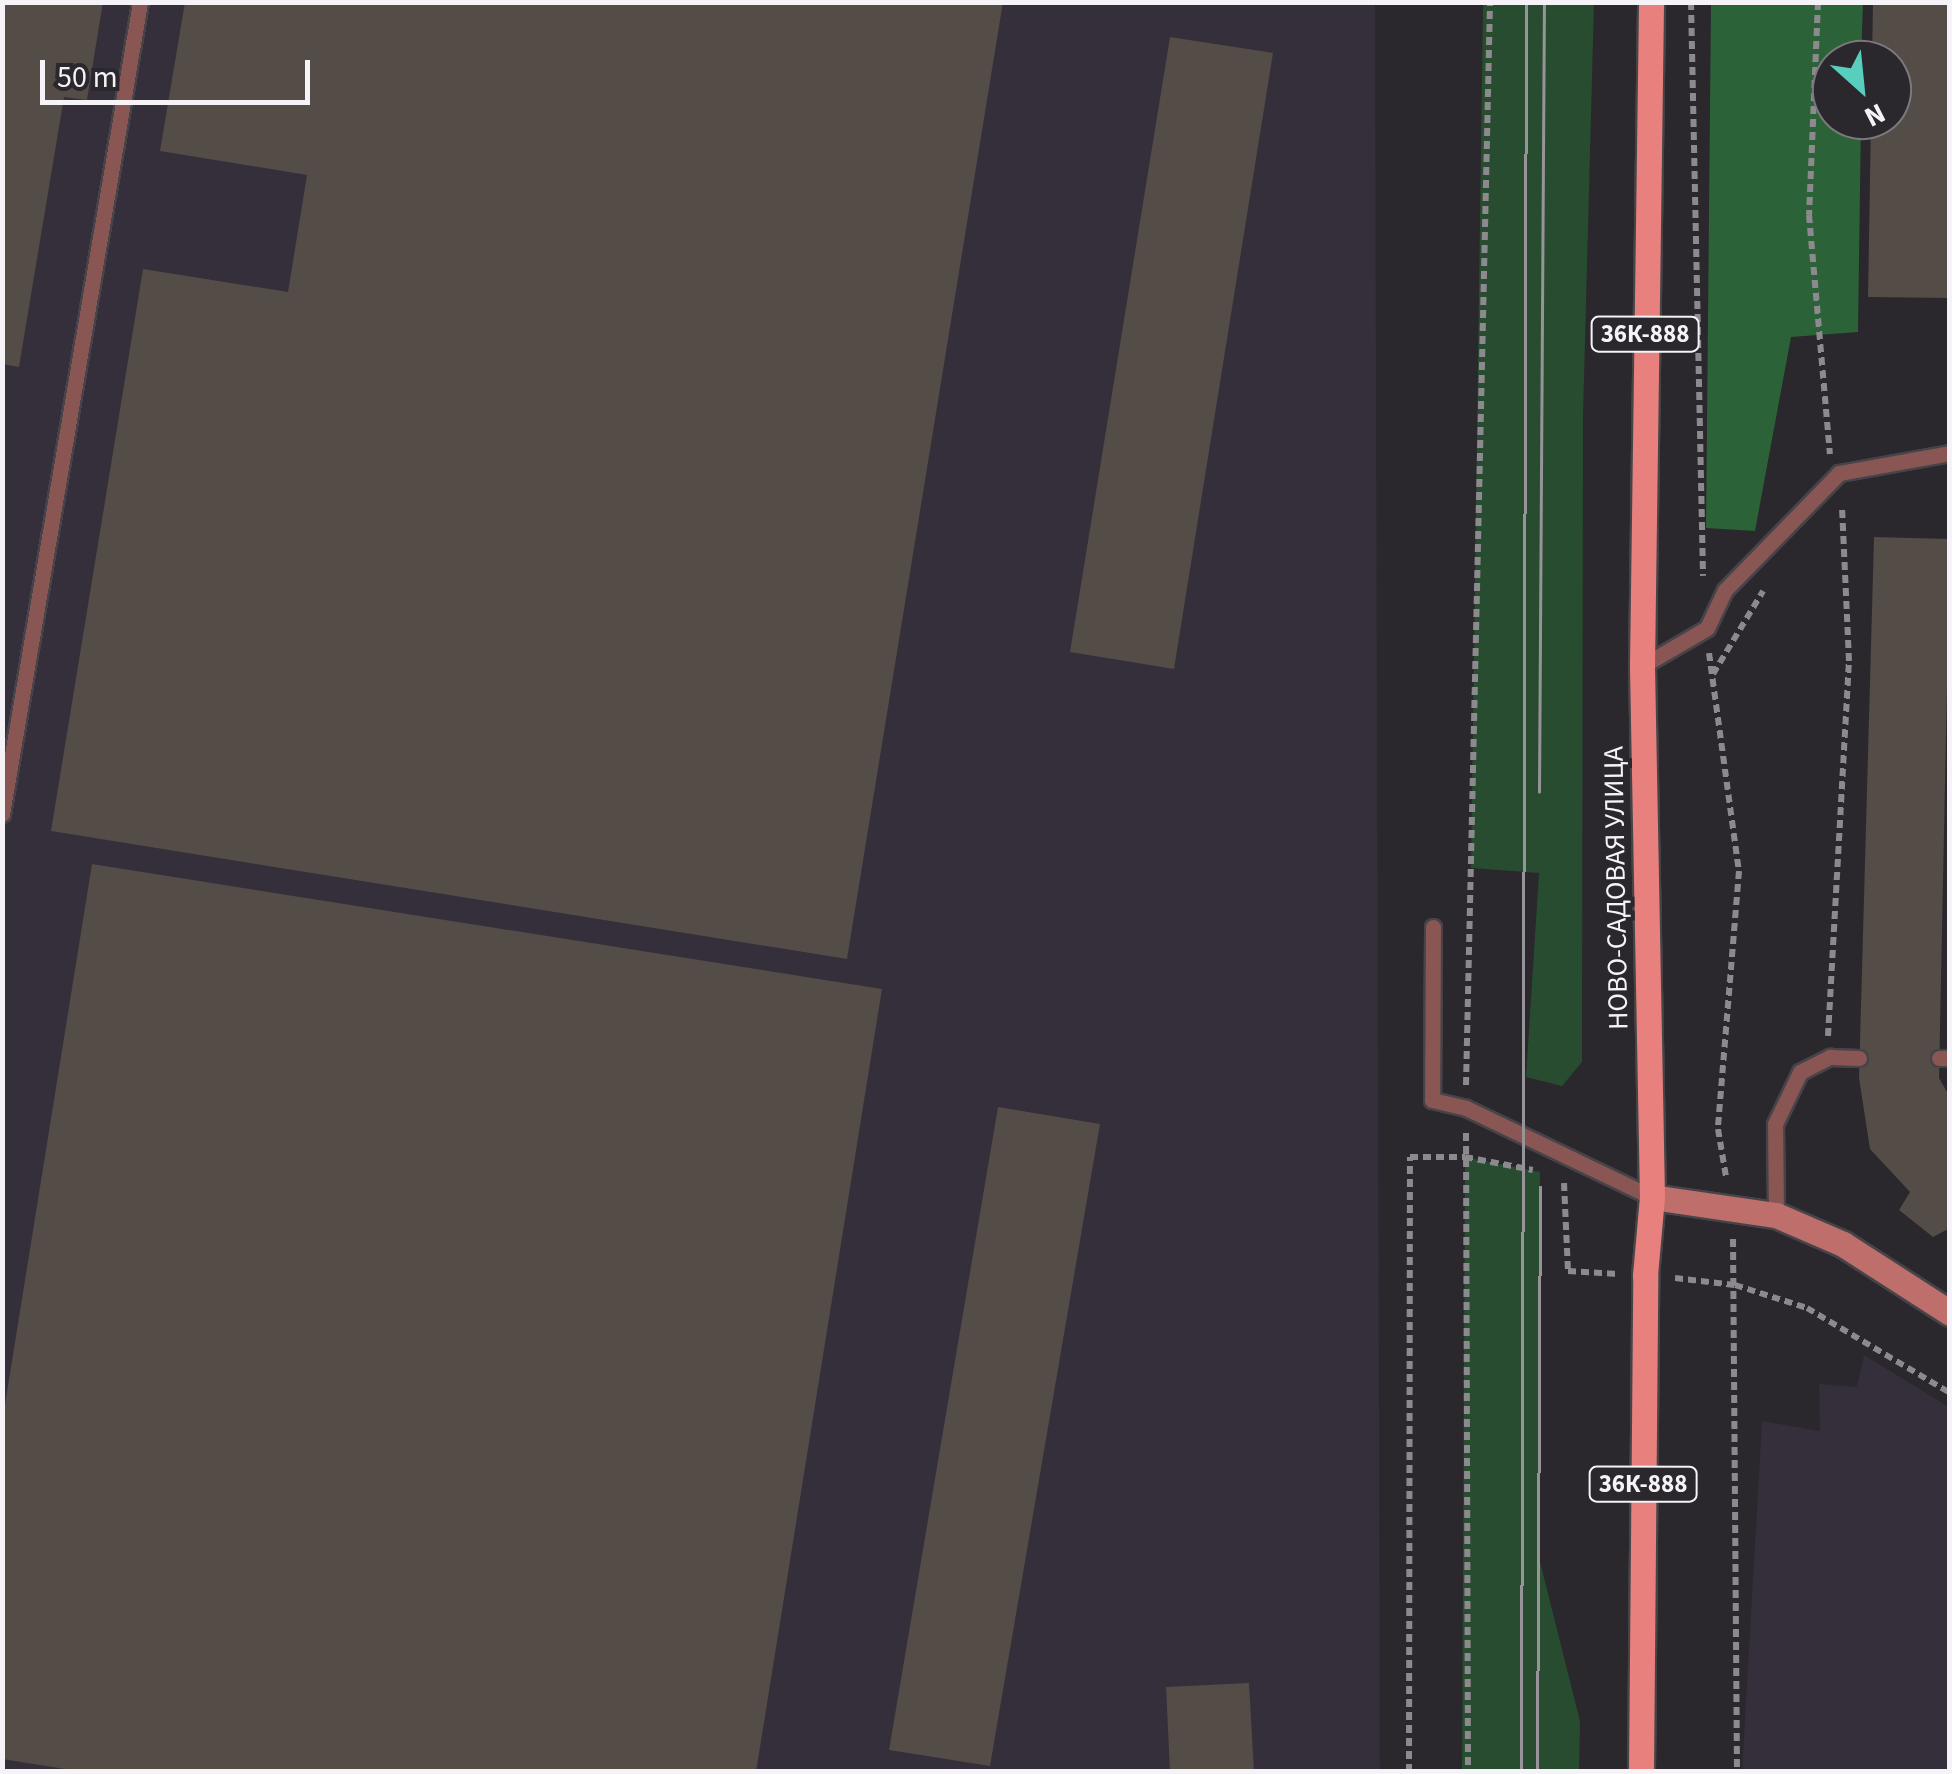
<!DOCTYPE html>
<html>
<head>
<meta charset="utf-8">
<style>
	body { margin:0 }
	#map { position:relative; width:1952px; height:1774px; overflow:hidden; background:#2a272d; font-family:"Source Sans 3",sans-serif }
	div>[style] { position:absolute }
	[style*='--x'] { left:calc(var(--x)*1px); top:calc(var(--y)*1px); width:calc(var(--w)*1px); rotate:calc(var(--a)*1deg) }
	.built>* { inset:0; background:#352e3b }
	.green>* { inset:0; background:#284c2f }
	.forest>* { inset:0; background:#2c6237 }
	.building>* { inset:0; background:#534c47 }
	.path>* { height:6px; margin-top:-3px; transform-origin:0; background:repeating-linear-gradient(90deg,#8d8a8f 0 8px,transparent 0 13px) }
	.roads { filter:drop-shadow(2px 0 #464449) drop-shadow(-2px 0 #464449) drop-shadow(0 2px #464449) drop-shadow(0 -2px #464449) }
	.lane>* { height:15px; margin:-7.5px; padding:0 7.5px; transform-origin:7.5px; border-radius:7.5px; background:#895654 }
	.secondary>* { height:25px; margin:-12.5px; padding:0 12.5px; transform-origin:12.5px; border-radius:12.5px; background:#bf6f6b }
	.primary>* { height:25px; margin:-12.5px; padding:0 12.5px; transform-origin:12.5px; border-radius:12.5px; background:#e8817d }
	.tram>* { height:2.5px; margin:-1.25px; padding:0 1.25px; transform-origin:1.25px; border-radius:1.25px; background:#969499 }
	span { translate:-50% -50%; white-space:nowrap; text-align:center; line-height:1.15; -webkit-text-stroke:8px #2a272d; paint-order:stroke }
	.shield-label span { padding:2px 8px; background:#2a272d; border:2px solid; border-radius:8px; -webkit-text-stroke-width:0 }
	.shield-label { font-size:25px; color:#f5f3f7; font-weight:700 }
	.street-label { font-size:28px; color:#f5f3f7 }
	.frame { position:absolute; inset:0; border:5px solid #f5f3f7; pointer-events:none }
	.north { position:absolute; left:1812px; top:40px; width:100px; height:100px; box-sizing:border-box; background:#2a272d; border:2px solid #7b797e; border-radius:50%; rotate:153deg; font-size:28px; font-weight:700; line-height:40px; text-align:center; color:#f5f3f7 }
	.north::after { content:''; display:block; margin:auto; width:35px; height:45px; background:#58cebf; clip-path:polygon(50% 0,100% 100%,50% 72%,0 100%) }
	.scale { position:absolute; left:40px; top:60px; width:270px; height:45px; box-sizing:border-box; border:5px solid #f5f3f7; border-top:0; padding-left:12px; font-size:30px; line-height:35px; white-space:nowrap; color:#f5f3f7; -webkit-text-stroke:8px #2a272d; paint-order:stroke }
</style>
</head>
<body>
<div id="map">
	<div class="built">
		<div style="clip-path:polygon(3px 3px,1375px 3px,1380px 1771px,3px 1772px)"></div>
		<div style="clip-path:polygon(1864px 1355px,1949px 1407px,1949px 1771px,1742px 1771px,1762px 1421px,1820px 1431px,1819px 1384px,1857px 1387px)"></div>
	</div>
	<div class="green">
		<div style="clip-path:polygon(1483px 3px,1594px 3px,1583px 416px,1582px 1062px,1562px 1086px,1526px 1077px,1539px 873px,1471px 868px)"></div>
		<div style="clip-path:polygon(1465px 1157px,1540px 1172px,1538px 1554px,1580px 1721px,1579px 1771px,1462px 1771px)"></div>
	</div>
	<div class="forest">
		<div style="clip-path:polygon(1711px 3px,1863px 3px,1861px 60px,1832px 60px,1832px 120px,1861px 120px,1858px 332px,1791px 337px,1755px 531px,1706px 528px)"></div>
	</div>
	<div class="building">
		<div style="clip-path:polygon(2px 2px,103px 2px,87px 100px,64px 97px,19px 367px,2px 364px)"></div>
		<div style="clip-path:polygon(185px 2px,1003px 2px,847px 959px,51px 831px,143px 269px,288px 292px,307px 175px,160px 151px)"></div>
		<div style="clip-path:polygon(1873px 2px,1950px 2px,1947px 298px,1868px 297px,1871px 120px,1892px 120px,1892px 60px,1872px 60px)"></div>
		<div style="clip-path:polygon(1170px 37px,1273px 53px,1174px 669px,1070px 652px)"></div>
		<div style="clip-path:polygon(1874px 537px,1950px 539px,1939px 1078px,1950px 1097px,1950px 1228px,1933px 1237px,1899px 1210px,1910px 1192px,1870px 1149px,1859px 1078px)"></div>
		<div style="clip-path:polygon(92px 864px,882px 989px,756px 1772px,84px 1772px,2px 1759px,2px 1423px)"></div>
		<div style="clip-path:polygon(998px 1107px,1100px 1124px,990px 1766px,889px 1750px)"></div>
		<div style="clip-path:polygon(1249px 1683px,1254px 1772px,1170px 1772px,1166px 1687px)"></div>
	</div>
	<div class="path">
		<div style="--x:1691;--y:2;--w:574;--a:88.8"></div>
		<div style="--x:1818;--y:2;--w:213;--a:92.4"></div>
		<div style="--x:1809;--y:215;--w:240;--a:85"></div>
		<div style="--x:1709;--y:653;--w:220;--a:82.2"></div>
		<div style="--x:1739;--y:871;--w:259;--a:94.7"></div>
		<div style="--x:1718;--y:1129;--w:49;--a:80.5"></div>
		<div style="--x:1713;--y:674;--w:97;--a:-58.9"></div>
		<div style="--x:1828;--y:1036;--w:376;--a:-86.8"></div>
		<div style="--x:1849;--y:661;--w:156;--a:-92.6"></div>
		<div style="--x:1466;--y:1085;--w:1083;--a:-88.73"></div>
		<div style="--x:1466;--y:1133;--w:639;--a:89.82"></div>
		<div style="--x:1564;--y:1183;--w:88;--a:87.4"></div>
		<div style="--x:1568;--y:1271;--w:50;--a:3.4"></div>
		<div style="--x:1733;--y:1239;--w:533;--a:89.57"></div>
		<div style="--x:1675;--y:1278;--w:60;--a:6.7"></div>
		<div style="--x:1735;--y:1285;--w:76;--a:17.7"></div>
		<div style="--x:1807;--y:1308;--w:166;--a:30.7"></div>
		<div style="--x:1409;--y:1772;--w:615;--a:-89.91"></div>
		<div style="--x:1410;--y:1157;--w:55;--a:0"></div>
		<div style="--x:1465;--y:1157;--w:69;--a:10.8"></div>
	</div>
	<div class="roads">
		<div class="lane">
			<div style="--x:1642;--y:666;--w:75;--a:-30.3"></div>
			<div style="--x:1707;--y:628;--w:42;--a:-64.7"></div>
			<div style="--x:1725;--y:590;--w:163;--a:-45.7"></div>
			<div style="--x:1839;--y:473;--w:113;--a:-10.2"></div>
			<div style="--x:2;--y:814;--w:824;--a:-80.35"></div>
			<div style="--x:1433;--y:927;--w:173;--a:90.3"></div>
			<div style="--x:1432;--y:1100;--w:35;--a:13"></div>
			<div style="--x:1466;--y:1108;--w:206;--a:25.6"></div>
			<div style="--x:1939;--y:1058;--w:11;--a:0"></div>
			<div style="--x:1776;--y:1215;--w:91;--a:-90.6"></div>
			<div style="--x:1775;--y:1124;--w:58;--a:-64.3"></div>
			<div style="--x:1800;--y:1072;--w:34;--a:-27"></div>
			<div style="--x:1830;--y:1057;--w:29;--a:2"></div>
		</div>
		<div class="secondary">
			<div style="--x:1652;--y:1197;--w:125;--a:8.3"></div>
			<div style="--x:1776;--y:1215;--w:73;--a:23.4"></div>
			<div style="--x:1843;--y:1244;--w:127;--a:32.8"></div>
		</div>
		<div class="primary">
			<div style="--x:1641;--y:1772;--w:497;--a:-89.5"></div>
			<div style="--x:1645;--y:1275;--w:78;--a:-84.9"></div>
			<div style="--x:1652;--y:1197;--w:531;--a:-91.08"></div>
			<div style="--x:1642;--y:666;--w:664;--a:-89.22"></div>
		</div>
	</div>
	<div class="tram">
		<div style="--x:1539;--y:792;--w:790;--a:-89.64"></div>
		<div style="--x:1521;--y:1772;--w:1770;--a:-89.84"></div>
		<div style="--x:1537;--y:1772;--w:585;--a:-89.71"></div>
	</div>
	<div class="shield-label">
		<span style="left:1645px;top:334px">36К-888</span>
		<span style="left:1643px;top:1484px">36К-888</span>
	</div>
	<div class="street-label">
		<span style="left:1616px;top:888px;rotate:-91deg">НОВО-САДОВАЯ УЛИЦА</span>
	</div>
	<div class="frame"></div>
	<div class="north">N</div>
	<div class="scale">50 m</div>
</div>
</body>
</html>
